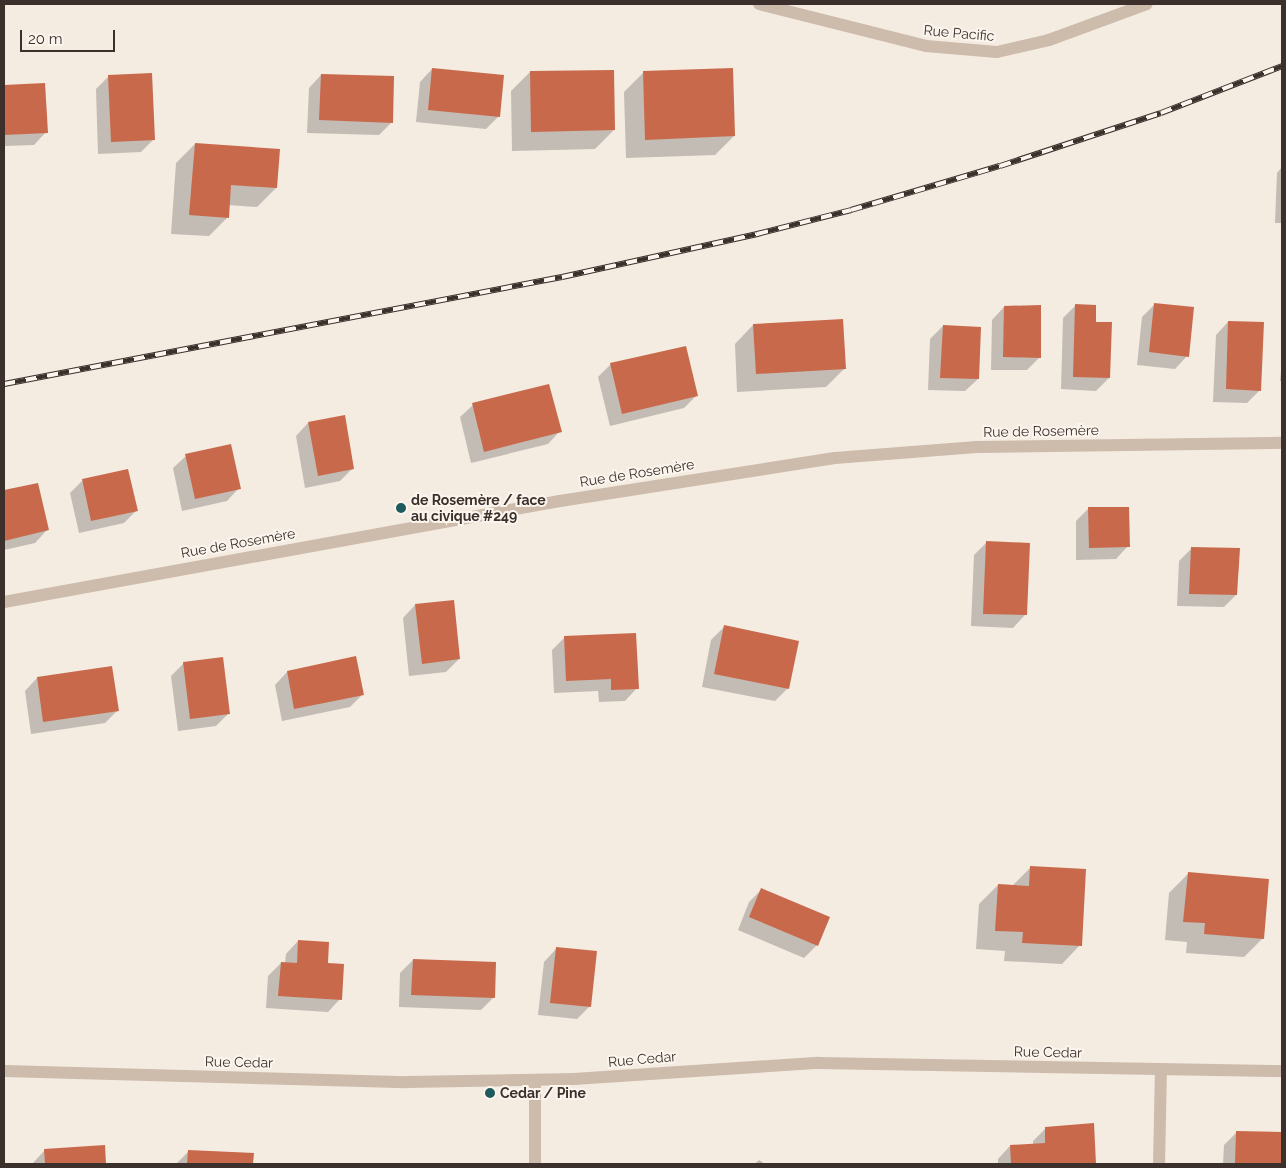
<!DOCTYPE html>
<html>
<head>
<meta charset="utf-8">
<style>
	body { margin:0 }
	#map { position:relative; width:1286px; height:1168px; overflow:hidden; background:#f4ebe1; font-family:Raleway,sans-serif }
	div>[style] { position:absolute }
	[style*='--x'] { left:calc(var(--x)*1px); top:calc(var(--y)*1px); width:calc(var(--w)*1px); rotate:calc(var(--a)*1deg) }
	.shadow>* { inset:0; background:#0003 }
	.building>* { inset:0; background:#c8694b }
	.street>* { height:12px; margin:-6px; padding:0 6px; transform-origin:6px; border-radius:6px; background:#cdbbac }
	.rail>* { height:5.5px; margin-top:-2.75px; transform-origin:0; background:repeating-linear-gradient(90deg,#fbf5ee 0 11px,#3b302b 0 22px); box-sizing:border-box; border-block:1px solid #3b302b }
	.dots>* { width:14px; height:14px; translate:-50% -50%; box-sizing:border-box; border:2px solid #fbf5ee; border-radius:50% }
	span { translate:-50% -50%; white-space:nowrap; text-align:center; line-height:1.15; -webkit-text-stroke:4px #fbf5ee; paint-order:stroke }
	.street-label { font-size:14px; color:#3b302b }
	.poi-label { font-size:14px; color:#3b302b; font-weight:700 }
	.left { translate:0 -50%; text-align:left }
	.frame { position:absolute; inset:0; border:5px solid #3b302b; pointer-events:none }
	.scale { position:absolute; left:20px; top:30px; width:95px; height:22px; box-sizing:border-box; border:2px solid #3b302b; border-top:0; padding-left:6px; font-size:15px; line-height:18px; white-space:nowrap; color:#3b302b; -webkit-text-stroke:4px #fbf5ee; paint-order:stroke }
</style>
</head>
<body>
<div id="map">
	<div class="shadow">
		<div style="clip-path:polygon(432px 69px,499px 116px,486px 129px,416px 122px,420px 82px)"></div>
		<div style="clip-path:polygon(530px 72px,614px 130px,595px 149px,512px 151px,511px 91px)"></div>
		<div style="clip-path:polygon(643px 73px,734px 136px,715px 155px,626px 158px,624px 92px)"></div>
		<div style="clip-path:polygon(321px 75px,392px 122px,379px 135px,307px 133px,309px 88px)"></div>
		<div style="clip-path:polygon(109px 76px,154px 139px,141px 152px,98px 154px,96px 89px)"></div>
		<div style="clip-path:polygon(44px 85px,46px 132px,34px 145px,4px 146px,4px 87px)"></div>
		<div style="clip-path:polygon(195px 144px,276px 188px,257px 207px,228px 205px,227px 218px,209px 236px,171px 234px,176px 163px)"></div>
		<div style="clip-path:polygon(1282px 167px,1282px 223px,1275px 223px,1277px 173px)"></div>
		<div style="clip-path:polygon(1155px 304px,1187px 356px,1175px 369px,1137px 365px,1142px 317px)"></div>
		<div style="clip-path:polygon(1076px 305px,1095px 324px,1109px 378px,1096px 391px,1061px 389px,1063px 318px)"></div>
		<div style="clip-path:polygon(1004px 307px,1040px 357px,1027px 370px,991px 370px,992px 320px)"></div>
		<div style="clip-path:polygon(1228px 322px,1260px 390px,1247px 403px,1213px 402px,1216px 335px)"></div>
		<div style="clip-path:polygon(753px 325px,845px 368px,826px 387px,737px 392px,735px 344px)"></div>
		<div style="clip-path:polygon(943px 326px,978px 379px,965px 391px,928px 390px,930px 339px)"></div>
		<div style="clip-path:polygon(1282px 361px,1282px 381px,1280px 381px)"></div>
		<div style="clip-path:polygon(611px 364px,697px 395px,684px 408px,610px 426px,598px 377px)"></div>
		<div style="clip-path:polygon(473px 405px,560px 431px,548px 444px,471px 463px,460px 417px)"></div>
		<div style="clip-path:polygon(308px 423px,353px 468px,340px 481px,305px 488px,296px 436px)"></div>
		<div style="clip-path:polygon(186px 456px,239px 488px,227px 501px,182px 511px,173px 468px)"></div>
		<div style="clip-path:polygon(82px 481px,136px 511px,124px 523px,79px 533px,70px 493px)"></div>
		<div style="clip-path:polygon(37px 484px,47px 530px,35px 543px,4px 550px,4px 492px)"></div>
		<div style="clip-path:polygon(1089px 508px,1128px 546px,1116px 559px,1076px 560px,1076px 521px)"></div>
		<div style="clip-path:polygon(987px 542px,1025px 615px,1013px 628px,971px 626px,974px 555px)"></div>
		<div style="clip-path:polygon(1192px 548px,1236px 595px,1224px 607px,1177px 606px,1179px 561px)"></div>
		<div style="clip-path:polygon(415px 605px,459px 659px,446px 672px,409px 676px,403px 618px)"></div>
		<div style="clip-path:polygon(724px 627px,788px 688px,775px 701px,702px 687px,711px 640px)"></div>
		<div style="clip-path:polygon(565px 637px,637px 688px,625px 701px,599px 702px,598px 691px,554px 693px,552px 650px)"></div>
		<div style="clip-path:polygon(184px 663px,229px 713px,216px 726px,178px 731px,171px 676px)"></div>
		<div style="clip-path:polygon(287px 672px,363px 694px,350px 707px,282px 721px,275px 685px)"></div>
		<div style="clip-path:polygon(37px 678px,117px 711px,105px 723px,31px 734px,25px 691px)"></div>
		<div style="clip-path:polygon(1030px 868px,1080px 945px,1062px 964px,1004px 961px,1005px 951px,976px 949px,979px 904px,998px 885px,1012px 886px)"></div>
		<div style="clip-path:polygon(1188px 874px,1263px 938px,1244px 957px,1186px 953px,1187px 942px,1165px 940px,1169px 893px)"></div>
		<div style="clip-path:polygon(762px 889px,817px 945px,804px 958px,738px 930px,749px 902px)"></div>
		<div style="clip-path:polygon(298px 941px,327px 965px,340px 999px,328px 1012px,266px 1008px,268px 976px,281px 963px,285px 963px,286px 954px)"></div>
		<div style="clip-path:polygon(556px 949px,590px 1006px,577px 1019px,538px 1015px,544px 962px)"></div>
		<div style="clip-path:polygon(413px 960px,494px 997px,481px 1010px,399px 1007px,400px 973px)"></div>
		<div style="clip-path:polygon(1093px 1125px,1095px 1164px,998px 1164px,998px 1159px,1010px 1146px,1033px 1145px,1033px 1141px,1046px 1128px)"></div>
		<div style="clip-path:polygon(1237px 1132px,1282px 1133px,1282px 1164px,1223px 1164px,1224px 1145px)"></div>
		<div style="clip-path:polygon(104px 1146px,105px 1164px,32px 1164px,45px 1150px)"></div>
		<div style="clip-path:polygon(188px 1152px,252px 1154px,252px 1164px,176px 1164px)"></div>
		<div style="clip-path:polygon(759px 1160px,765px 1164px,755px 1164px)"></div>
	</div>
	<div class="building">
		<div style="clip-path:polygon(432px 68px,504px 75px,500px 117px,428px 110px)"></div>
		<div style="clip-path:polygon(733px 68px,735px 136px,645px 140px,643px 71px)"></div>
		<div style="clip-path:polygon(614px 70px,615px 130px,531px 132px,530px 71px)"></div>
		<div style="clip-path:polygon(152px 73px,155px 140px,111px 142px,108px 75px)"></div>
		<div style="clip-path:polygon(321px 74px,394px 76px,393px 123px,319px 120px)"></div>
		<div style="clip-path:polygon(45px 83px,48px 133px,4px 135px,4px 85px)"></div>
		<div style="clip-path:polygon(195px 143px,280px 149px,277px 188px,231px 185px,229px 218px,189px 215px)"></div>
		<div style="clip-path:polygon(1154px 303px,1194px 307px,1189px 357px,1149px 352px)"></div>
		<div style="clip-path:polygon(1075px 304px,1096px 305px,1096px 322px,1112px 322px,1110px 378px,1073px 377px)"></div>
		<div style="clip-path:polygon(1041px 305px,1041px 358px,1003px 357px,1004px 306px)"></div>
		<div style="clip-path:polygon(843px 319px,846px 369px,756px 374px,753px 324px)"></div>
		<div style="clip-path:polygon(1228px 321px,1264px 322px,1261px 391px,1226px 389px)"></div>
		<div style="clip-path:polygon(943px 325px,981px 327px,979px 379px,940px 378px)"></div>
		<div style="clip-path:polygon(686px 346px,698px 396px,622px 414px,610px 363px)"></div>
		<div style="clip-path:polygon(549px 384px,562px 432px,484px 452px,472px 403px)"></div>
		<div style="clip-path:polygon(345px 415px,354px 469px,318px 476px,308px 422px)"></div>
		<div style="clip-path:polygon(231px 444px,241px 489px,195px 499px,185px 454px)"></div>
		<div style="clip-path:polygon(128px 469px,138px 511px,91px 521px,82px 479px)"></div>
		<div style="clip-path:polygon(38px 483px,49px 530px,4px 541px,4px 490px)"></div>
		<div style="clip-path:polygon(1088px 507px,1129px 507px,1130px 547px,1089px 548px)"></div>
		<div style="clip-path:polygon(986px 541px,1030px 543px,1027px 615px,983px 614px)"></div>
		<div style="clip-path:polygon(1191px 547px,1240px 548px,1237px 595px,1189px 594px)"></div>
		<div style="clip-path:polygon(454px 600px,460px 659px,422px 664px,415px 604px)"></div>
		<div style="clip-path:polygon(724px 625px,799px 641px,789px 689px,714px 674px)"></div>
		<div style="clip-path:polygon(636px 633px,639px 689px,611px 690px,611px 679px,566px 681px,564px 636px)"></div>
		<div style="clip-path:polygon(356px 656px,364px 695px,294px 709px,287px 671px)"></div>
		<div style="clip-path:polygon(223px 657px,230px 714px,190px 719px,183px 662px)"></div>
		<div style="clip-path:polygon(112px 666px,119px 711px,43px 722px,37px 677px)"></div>
		<div style="clip-path:polygon(1030px 866px,1086px 869px,1082px 946px,1022px 943px,1023px 932px,995px 931px,998px 884px,1029px 886px)"></div>
		<div style="clip-path:polygon(1188px 872px,1269px 879px,1264px 939px,1204px 934px,1205px 923px,1183px 922px)"></div>
		<div style="clip-path:polygon(761px 888px,830px 917px,818px 946px,749px 917px)"></div>
		<div style="clip-path:polygon(298px 940px,329px 942px,328px 963px,344px 964px,342px 1000px,278px 996px,281px 962px,297px 963px)"></div>
		<div style="clip-path:polygon(556px 947px,597px 951px,591px 1007px,550px 1003px)"></div>
		<div style="clip-path:polygon(413px 959px,496px 962px,495px 998px,411px 995px)"></div>
		<div style="clip-path:polygon(1094px 1123px,1096px 1164px,1011px 1164px,1010px 1145px,1045px 1143px,1045px 1127px)"></div>
		<div style="clip-path:polygon(1236px 1131px,1282px 1132px,1282px 1164px,1235px 1164px)"></div>
		<div style="clip-path:polygon(105px 1145px,106px 1164px,45px 1164px,44px 1149px)"></div>
		<div style="clip-path:polygon(188px 1150px,254px 1153px,253px 1164px,187px 1164px)"></div>
	</div>
	<div class="street">
		<div style="--x:759;--y:4;--w:172;--a:14.1"></div>
		<div style="--x:926;--y:46;--w:71;--a:4.8"></div>
		<div style="--x:997;--y:52;--w:53;--a:-13"></div>
		<div style="--x:1049;--y:40;--w:104;--a:-20.2"></div>
		<div style="--x:4;--y:602;--w:565;--a:-10.3"></div>
		<div style="--x:560;--y:501;--w:278;--a:-8.9"></div>
		<div style="--x:835;--y:458;--w:142;--a:-4.4"></div>
		<div style="--x:977;--y:447;--w:305;--a:-0.8"></div>
		<div style="--x:4;--y:1071;--w:403;--a:1.6"></div>
		<div style="--x:407;--y:1082;--w:167;--a:-1"></div>
		<div style="--x:574;--y:1079;--w:245;--a:-3.8"></div>
		<div style="--x:818;--y:1063;--w:464;--a:1"></div>
		<div style="--x:535;--y:1081;--w:83;--a:90"></div>
		<div style="--x:1159;--y:1164;--w:94;--a:-88.8"></div>
	</div>
	<div class="rail">
		<div style="--x:4;--y:384;--w:568;--a:-10.86"></div>
		<div style="--x:562;--y:277;--w:200;--a:-12.4"></div>
		<div style="--x:757;--y:234;--w:97;--a:-14.3"></div>
		<div style="--x:851;--y:210;--w:155;--a:-16.5"></div>
		<div style="--x:1000;--y:166;--w:169;--a:-18.2"></div>
		<div style="--x:1161;--y:113;--w:130;--a:-21.2"></div>
	</div>
	<div class="dots">
		<div style="left:401px;top:508px;background:#1f5a5e"></div>
		<div style="left:490px;top:1093px;background:#1f5a5e"></div>
	</div>
	<div class="street-label">
		<span style="left:959px;top:33px;rotate:5deg">Rue Pacific</span>
		<span style="left:1041px;top:431px;rotate:-1deg">Rue de Rosemère</span>
		<span style="left:637px;top:473px;rotate:-9deg">Rue de Rosemère</span>
		<span style="left:238px;top:543px;rotate:-10deg">Rue de Rosemère</span>
		<span style="left:1048px;top:1052px;rotate:1deg">Rue Cedar</span>
		<span style="left:642px;top:1059px;rotate:-5deg">Rue Cedar</span>
		<span style="left:239px;top:1062px;rotate:1deg">Rue Cedar</span>
	</div>
	<div class="poi-label">
		<span class="left" style="left:411px;top:508px">de Rosemère / face<br>au civique #249</span>
		<span class="left" style="left:500px;top:1093px">Cedar / Pine</span>
	</div>
	<div class="frame"></div>
	<div class="scale">20 m</div>
</div>
</body>
</html>
